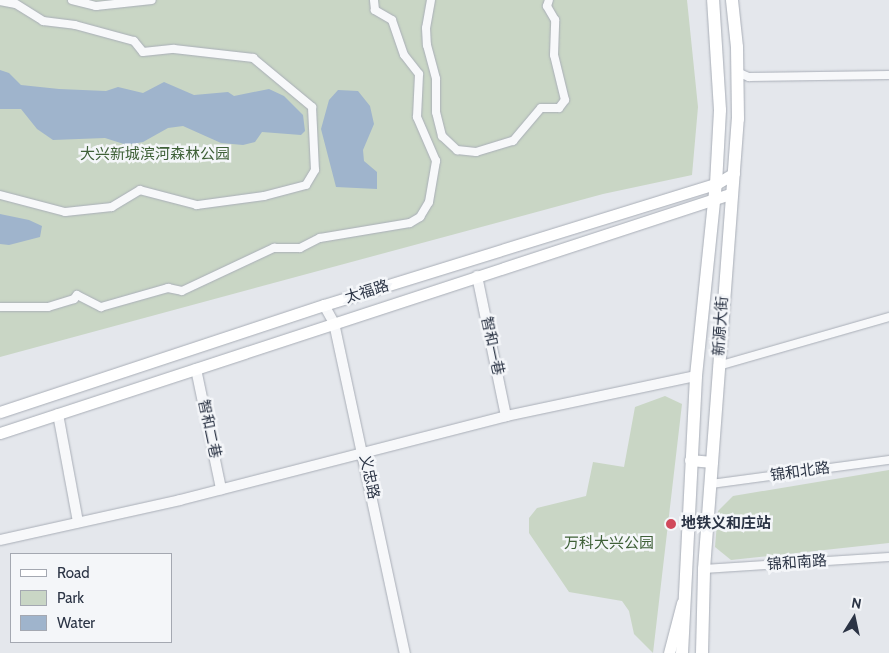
<!DOCTYPE html>
<meta charset="utf-8">
<style>
body{margin:0}
#map{position:relative;width:889px;height:653px;overflow:hidden;background:#e4e7ec;font-family:Cabin,"Noto Sans SC",sans-serif}
div>[style]{position:absolute}
.green>*{inset:0;background:#c9d6c5}
.water>*{inset:0;background:#9fb4cc}
.roads{filter:drop-shadow(0 0 1px #a9aeb7) drop-shadow(0 0 1px #a9aeb7)}
.minor>*{height:8px;margin:-4px;padding:0 4px;transform-origin:4px;border-radius:4px;background:#f7f8fa}
.tertiary>*{height:10px;margin:-5px;padding:0 5px;transform-origin:5px;border-radius:5px;background:#f7f8fa}
.secondary>*{height:11px;margin:-5.5px;padding:0 5.5px;transform-origin:5.5px;border-radius:5.5px;background:#fff}
.primary>*{height:12px;margin:-6px;padding:0 6px;transform-origin:6px;border-radius:6px;background:#fff}
.dots>*{width:14px;height:14px;translate:-50% -50%;box-sizing:border-box;border:2px solid #f4f6f9;border-radius:50%}
span{translate:-50% -50%;white-space:nowrap;text-align:center;line-height:1.15;-webkit-text-stroke:5px #f4f6f9;paint-order:stroke}
.park-label{font-size:15px;color:#3f6138}
.street-label{font-size:15px;color:#2b3445}
.poi-label{font-size:15px;color:#2b3445;font-weight:700}
.left{translate:0 -50%;text-align:left}
.legend{position:absolute;left:10px;top:553px;width:162px;height:90px;box-sizing:border-box;background:#f4f6f9;border:1px solid #a4a8b1;margin:0;padding:6px 9px;list-style:none;font-size:15px;color:#2b3445}
.legend li{display:flex;align-items:center;gap:10px;height:25px}
.legend b{width:25px;border:1px solid #a4a8b1}
.north{position:absolute;left:829px;top:593px;width:50px;height:50px;-webkit-text-stroke:4px #f4f6f9;paint-order:stroke;rotate:10deg;font-size:14px;font-weight:700;line-height:20px;text-align:center;color:#2b3445}
.north::after{content:'';display:block;margin:auto;width:18px;height:22px;background:#2b3445;clip-path:polygon(50% 0,100% 100%,50% 72%,0 100%)}
</style>
<div id="map">
<div class="green">
<div style="clip-path:polygon(0 0,687px 0,698px 107px,692px 175px,603px 194px,0 357px)"></div>
<div style="clip-path:polygon(665px 396px,682px 404px,653px 653px,634px 634px,629px 611px,622px 601px,569px 592px,529px 533px,529px 518px,537px 508px,586px 496px,593px 462px,624px 467px,635px 407px)"></div>
<div style="clip-path:polygon(889px 470px,889px 543px,731px 560px,715px 547px,718px 511px,733px 496px)"></div>
</div>
<div class="water">
<div style="clip-path:polygon(0 70px,9px 73px,21px 85px,59px 89px,106px 91px,118px 87px,143px 93px,164px 82px,194px 95px,228px 92px,234px 96px,269px 89px,284px 96px,303px 115px,305px 131px,301px 135px,262px 132px,255px 142px,243px 145px,221px 143px,183px 126px,168px 128px,143px 142px,127px 145px,105px 138px,53px 140px,37px 129px,21px 109px,0 109px)"></div>
<div style="clip-path:polygon(338px 90px,358px 91px,370px 106px,374px 124px,363px 150px,364px 161px,377px 172px,377px 189px,336px 187px,321px 129px,329px 100px)"></div>
<div style="clip-path:polygon(0 214px,29px 220px,42px 226px,40px 237px,9px 245px,0 244px)"></div>
</div>
<div class="roads">
<div class="minor">
<div style="left:72px;top:0;width:25px;rotate:14deg"></div>
<div style="left:96px;top:6px;width:56px;rotate:-6.1deg"></div>
<div style="left:431px;top:0;width:28px;rotate:100deg"></div>
<div style="left:426px;top:28px;width:17px;rotate:87deg"></div>
<div style="left:427px;top:45px;width:35px;rotate:75deg"></div>
<div style="left:436px;top:79px;width:33px;rotate:90deg"></div>
<div style="left:436px;top:112px;width:25px;rotate:76deg"></div>
<div style="left:442px;top:136px;width:21px;rotate:43deg"></div>
<div style="left:457px;top:150px;width:19px;rotate:6deg"></div>
<div style="left:476px;top:152px;width:39px;rotate:-17deg"></div>
<div style="left:513px;top:141px;width:43px;rotate:-49.7deg"></div>
<div style="left:541px;top:108px;width:18px"></div>
<div style="left:559px;top:108px;width:10px;rotate:-53deg"></div>
<div style="left:565px;top:100px;width:46px;rotate:-103.7deg"></div>
<div style="left:554px;top:55px;width:35px;rotate:-88deg"></div>
<div style="left:555px;top:20px;width:16px;rotate:-120deg"></div>
<div style="left:547px;top:6px;width:6px;rotate:-72deg"></div>
<div style="left:0;top:1px;width:16px;rotate:11deg"></div>
<div style="left:16px;top:4px;width:32px;rotate:32deg"></div>
<div style="left:43px;top:21px;width:32px;rotate:7deg"></div>
<div style="left:75px;top:25px;width:61px;rotate:15.2deg"></div>
<div style="left:134px;top:41px;width:14px;rotate:51deg"></div>
<div style="left:143px;top:52px;width:31px;rotate:-6deg"></div>
<div style="left:174px;top:49px;width:80px;rotate:6.5deg"></div>
<div style="left:253px;top:58px;width:77px;rotate:39.7deg"></div>
<div style="left:312px;top:107px;width:63px;rotate:87.3deg"></div>
<div style="left:315px;top:170px;width:17px;rotate:121deg"></div>
<div style="left:306px;top:185px;width:43px;rotate:165.3deg"></div>
<div style="left:264px;top:196px;width:68px;rotate:172.3deg"></div>
<div style="left:197px;top:205px;width:59px;rotate:-165.3deg"></div>
<div style="left:140px;top:190px;width:33px;rotate:149deg"></div>
<div style="left:112px;top:207px;width:47px;rotate:173.9deg"></div>
<div style="left:65px;top:212px;width:67px;rotate:-165.3deg"></div>
<div style="left:737px;top:72px;width:13px;rotate:23deg"></div>
<div style="left:749px;top:77px;width:140px;rotate:-0.8deg"></div>
<div style="left:0;top:307px;width:48px"></div>
<div style="left:48px;top:307px;width:27px;rotate:-17deg"></div>
<div style="left:74px;top:299px;width:5px;rotate:-53deg"></div>
<div style="left:77px;top:295px;width:27px;rotate:27deg"></div>
<div style="left:101px;top:307px;width:70px;rotate:-15.8deg"></div>
<div style="left:168px;top:288px;width:14px;rotate:12deg"></div>
<div style="left:182px;top:291px;width:102px;rotate:-25.1deg"></div>
<div style="left:274px;top:248px;width:26px"></div>
<div style="left:300px;top:248px;width:22px;rotate:-27deg"></div>
<div style="left:320px;top:238px;width:91px;rotate:-9.5deg"></div>
<div style="left:410px;top:223px;width:12px;rotate:-31deg"></div>
<div style="left:420px;top:217px;width:17px;rotate:-59deg"></div>
<div style="left:429px;top:202px;width:42px;rotate:-80.3deg"></div>
<div style="left:436px;top:161px;width:48px;rotate:-113.4deg"></div>
<div style="left:417px;top:117px;width:43px;rotate:-87.3deg"></div>
<div style="left:419px;top:74px;width:24px;rotate:-128deg"></div>
<div style="left:404px;top:55px;width:37px;rotate:-109deg"></div>
<div style="left:392px;top:20px;width:20px;rotate:-150deg"></div>
<div style="left:375px;top:10px;width:10px;rotate:-96deg"></div>
<div style="left:718px;top:366px;width:178px;rotate:-16deg"></div>
<div style="left:711px;top:484px;width:180px;rotate:-7.7deg"></div>
<div style="left:704px;top:569px;width:185px;rotate:-3.7deg"></div>
</div>
<div class="tertiary">
<div style="left:477px;top:276px;width:143px;rotate:78.3deg"></div>
<div style="left:324px;top:305px;width:21px;rotate:61deg"></div>
<div style="left:334px;top:323px;width:338px;rotate:77.9deg"></div>
<div style="left:196px;top:369px;width:123px;rotate:78.2deg"></div>
<div style="left:58px;top:414px;width:110px;rotate:79.5deg"></div>
<div style="left:0;top:540px;width:184px;rotate:-12.5deg"></div>
<div style="left:180px;top:500px;width:337px;rotate:-14.4deg"></div>
<div style="left:506px;top:416px;width:194px;rotate:-11.9deg"></div>
</div>
<div class="secondary">
<div style="left:0;top:412px;width:341px;rotate:-18.3deg"></div>
<div style="left:324px;top:305px;width:410px;rotate:-17.2deg"></div>
<div style="left:716px;top:184px;width:21px;rotate:-31deg"></div>
<div style="left:0;top:433px;width:768px;rotate:-18.13deg"></div>
<div style="left:690px;top:460px;width:22px;rotate:5deg"></div>
<div style="left:669px;top:653px;width:52px;rotate:-75.4deg"></div>
</div>
<div class="primary">
<div style="left:682px;top:653px;width:277px;rotate:-87.1deg"></div>
<div style="left:696px;top:376px;width:193px;rotate:-84.1deg"></div>
<div style="left:716px;top:184px;width:74px;rotate:-86.9deg"></div>
<div style="left:720px;top:110px;width:110px;rotate:-93.6deg"></div>
<div style="left:702px;top:653px;width:84px;rotate:-88.6deg"></div>
<div style="left:704px;top:569px;width:451px;rotate:-85.7deg"></div>
<div style="left:738px;top:119px;width:72px;rotate:-90.8deg"></div>
<div style="left:737px;top:47px;width:47px;rotate:-96.1deg"></div>
</div>
</div>
<div class="dots">
<div style="left:671px;top:524px;background:#d1495b"></div>
</div>
<div class="park-label">
<span style="left:155px;top:155px">大兴新城滨河森林公园</span>
<span style="left:609px;top:544px">万科大兴公园</span>
</div>
<div class="street-label">
<span style="left:367px;top:292px;rotate:-17deg">太福路</span>
<span style="left:721px;top:326px;rotate:-86deg">新源大街</span>
<span style="left:492px;top:346px;rotate:78deg">智和一巷</span>
<span style="left:209px;top:429px;rotate:78deg">智和二巷</span>
<span style="left:800px;top:472px;rotate:-8deg">锦和北路</span>
<span style="left:369px;top:477px;rotate:78deg">义忠路</span>
<span style="left:797px;top:563px;rotate:-4deg">锦和南路</span>
</div>
<div class="poi-label">
<span class="left" style="left:681px;top:524px">地铁义和庄站</span>
</div>
<ul class="legend">
<li><b style="height:6px;background:#fff"></b>Road</li>
<li><b style="height:14px;background:#c9d6c5"></b>Park</li>
<li><b style="height:14px;background:#9fb4cc"></b>Water</li>
</ul>
<div class="north">N</div>
</div>
